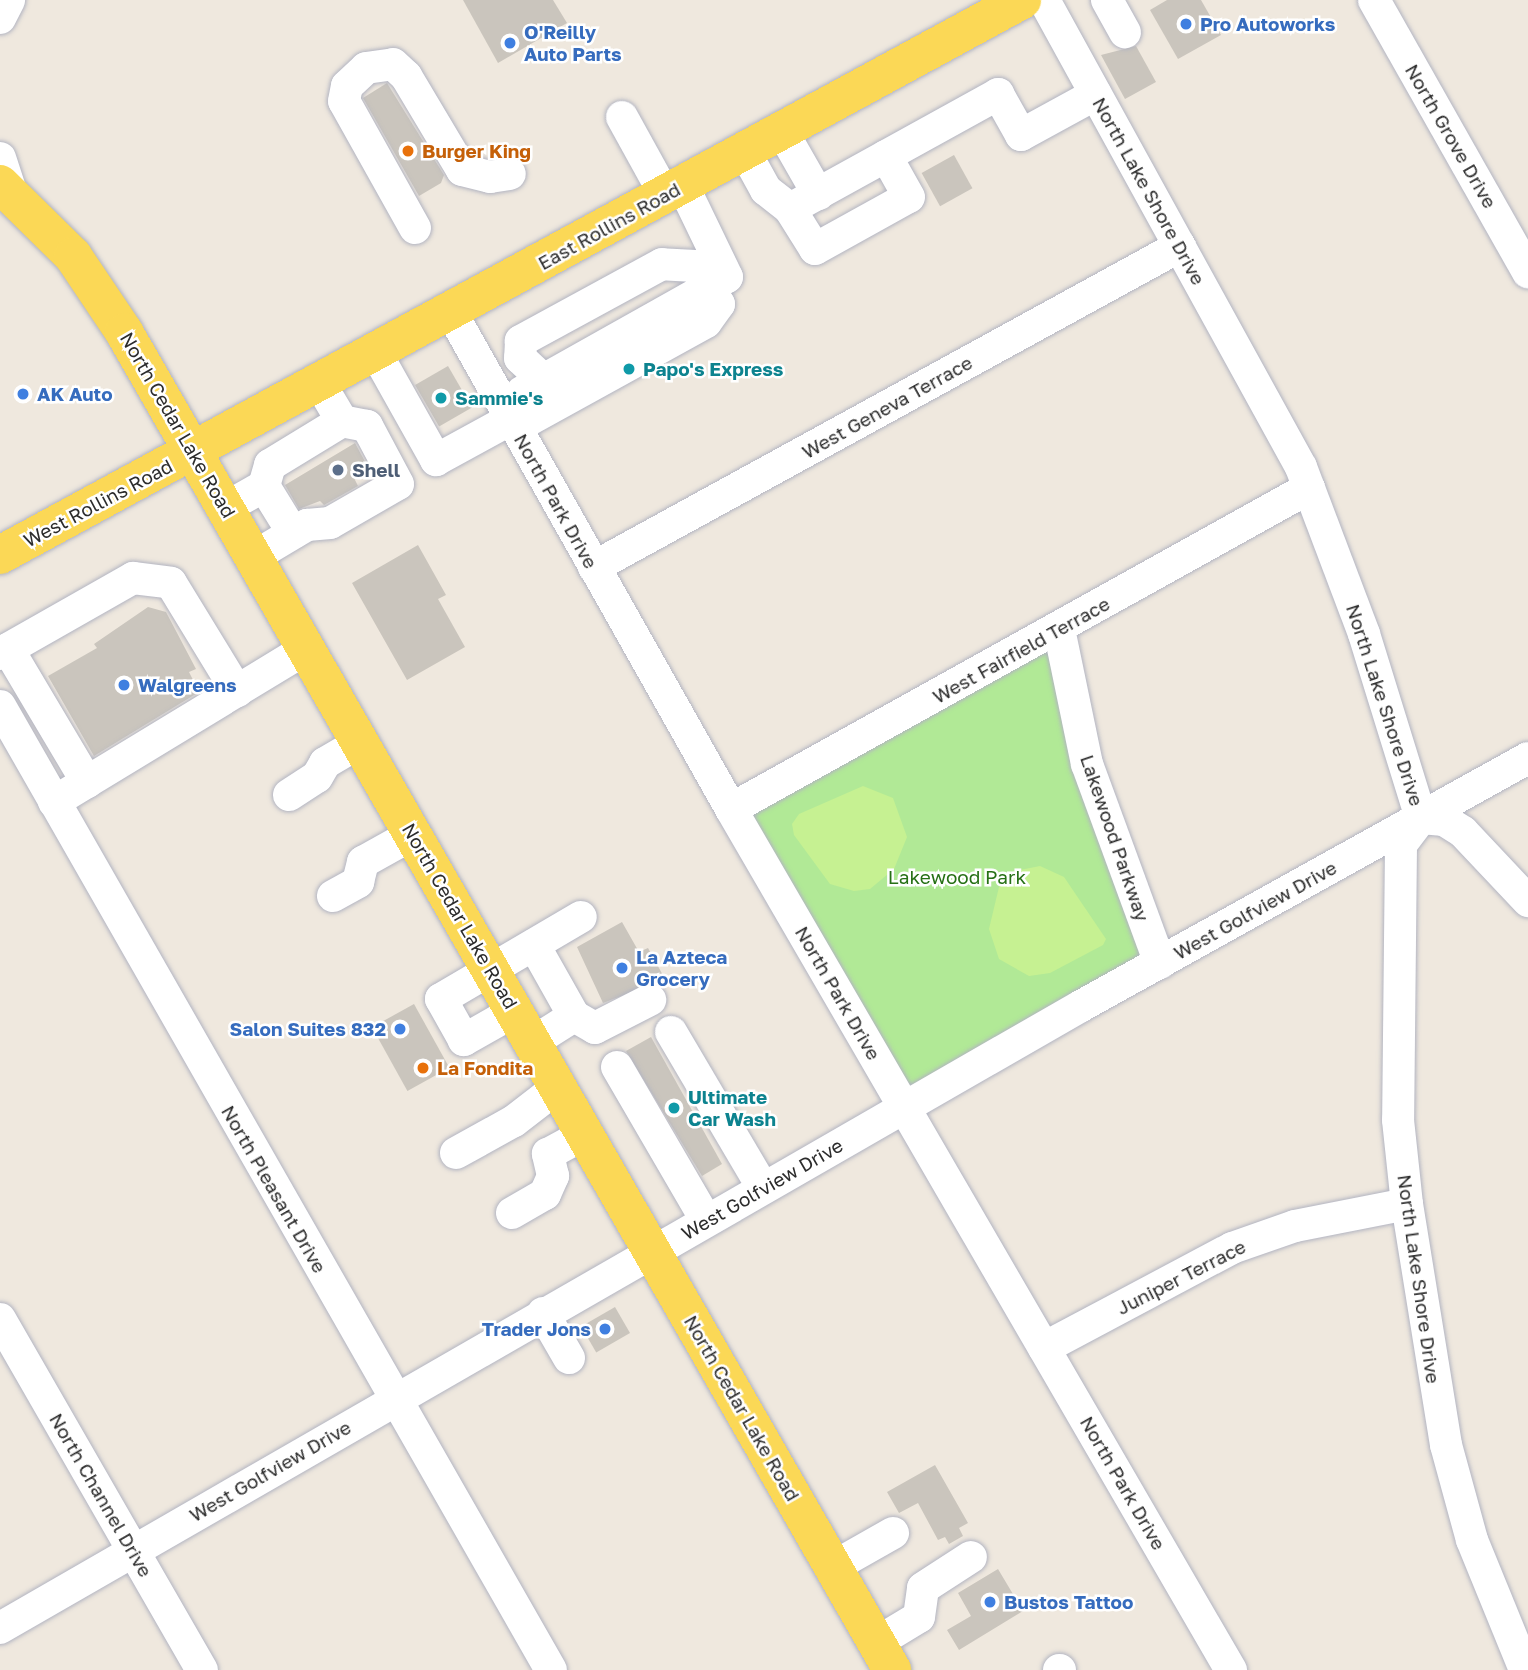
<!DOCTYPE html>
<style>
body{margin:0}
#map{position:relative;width:1528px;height:1670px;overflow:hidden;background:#efe8de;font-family:"Golos Text",sans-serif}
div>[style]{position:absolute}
.green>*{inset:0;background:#b1e996}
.pitch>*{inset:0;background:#c6f192}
.building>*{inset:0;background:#cac5bd;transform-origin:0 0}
.roads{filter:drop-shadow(0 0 2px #b2b4c1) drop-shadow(0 0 2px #b2b4c1)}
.minor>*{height:32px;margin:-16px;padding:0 16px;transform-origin:16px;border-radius:16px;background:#fff}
.major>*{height:38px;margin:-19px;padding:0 19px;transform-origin:19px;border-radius:19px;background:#fbd856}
.dots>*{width:19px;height:19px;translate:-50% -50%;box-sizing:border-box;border:4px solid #fff;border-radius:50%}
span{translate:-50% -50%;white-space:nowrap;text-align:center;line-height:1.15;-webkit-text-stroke:5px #fff;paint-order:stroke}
.shop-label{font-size:19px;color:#366cbe;font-weight:700}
.left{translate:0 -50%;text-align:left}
.right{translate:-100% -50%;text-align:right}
.street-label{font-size:19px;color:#2c2c2c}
.food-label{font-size:19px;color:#c56008;font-weight:700}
.culture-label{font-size:19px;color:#0d838f;font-weight:700}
.service-label{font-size:19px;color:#4e5e75;font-weight:700}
.park-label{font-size:19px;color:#267015}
</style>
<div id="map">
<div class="green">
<div style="clip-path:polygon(1047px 643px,1156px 954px,896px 1094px,734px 815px)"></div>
</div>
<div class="pitch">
<div style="clip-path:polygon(863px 786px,893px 798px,907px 837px,894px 869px,870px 889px,854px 891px,830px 884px,794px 835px,792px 824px,799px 814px)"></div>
<div style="clip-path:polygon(1040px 866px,1064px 877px,1106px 939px,1103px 945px,1050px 973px,1029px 976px,999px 959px,989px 929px,999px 887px,1020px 870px)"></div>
</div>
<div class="building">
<div style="clip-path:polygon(463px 0,553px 0,567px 23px,498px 63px)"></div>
<div style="clip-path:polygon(1167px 0,1201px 0,1221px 35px,1178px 59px,1150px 10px)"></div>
<div style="clip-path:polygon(1136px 46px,1156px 82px,1125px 99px,1101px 55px)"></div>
<div style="clip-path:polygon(387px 83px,444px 175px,441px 183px,419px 196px,363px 98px)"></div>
<div style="left:954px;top:155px;width:38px;height:37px;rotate:61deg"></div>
<div style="left:448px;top:366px;width:48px;height:38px;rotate:60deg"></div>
<div style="clip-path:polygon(355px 443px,369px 469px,354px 478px,358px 486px,324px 505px,320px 501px,299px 509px,285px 485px)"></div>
<div style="clip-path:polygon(418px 545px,446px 595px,438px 599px,465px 647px,407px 680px,352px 583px)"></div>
<div style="clip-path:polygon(148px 607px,166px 612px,196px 669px,189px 672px,199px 692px,94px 756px,48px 676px,97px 648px,94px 644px)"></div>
<div style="clip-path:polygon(622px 922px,639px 952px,648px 948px,665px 979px,603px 1003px,577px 947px)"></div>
<div style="left:414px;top:1004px;width:73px;height:48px;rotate:61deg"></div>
<div style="clip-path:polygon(651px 1037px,722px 1164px,702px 1176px,626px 1051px)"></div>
<div style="left:615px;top:1307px;width:30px;height:39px;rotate:60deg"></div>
<div style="clip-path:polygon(935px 1465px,968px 1523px,959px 1528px,963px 1536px,949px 1544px,945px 1537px,938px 1540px,918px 1503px,899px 1513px,887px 1492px)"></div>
<div style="clip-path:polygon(998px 1569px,1023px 1611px,959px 1650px,947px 1630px,971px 1616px,958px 1593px)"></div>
</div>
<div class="roads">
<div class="minor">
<div style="left:1044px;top:0;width:533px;rotate:61.18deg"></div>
<div style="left:1301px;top:467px;width:178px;rotate:69.3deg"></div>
<div style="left:1364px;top:634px;width:193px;rotate:72.8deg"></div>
<div style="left:1421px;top:818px;width:34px;rotate:127deg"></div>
<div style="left:1401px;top:845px;width:275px;rotate:90.6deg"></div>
<div style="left:1398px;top:1120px;width:84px;rotate:83.9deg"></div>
<div style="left:1407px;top:1204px;width:244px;rotate:80.8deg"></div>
<div style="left:1446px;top:1445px;width:98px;rotate:74.7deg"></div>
<div style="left:1472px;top:1540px;width:140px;rotate:67.8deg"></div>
<div style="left:1107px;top:0;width:37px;rotate:61deg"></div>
<div style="left:1374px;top:0;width:313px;rotate:60.5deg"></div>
<div style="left:0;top:18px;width:20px;rotate:-63deg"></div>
<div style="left:622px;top:117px;width:89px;rotate:61.1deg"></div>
<div style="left:782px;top:131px;width:73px;rotate:60.3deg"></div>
<div style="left:745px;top:152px;width:43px;rotate:61.1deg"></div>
<div style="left:766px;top:190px;width:31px;rotate:38deg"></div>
<div style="left:790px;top:209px;width:47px;rotate:58deg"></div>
<div style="left:815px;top:249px;width:107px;rotate:-29deg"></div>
<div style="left:909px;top:197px;width:47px;rotate:-119.3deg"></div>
<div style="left:0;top:158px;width:40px;rotate:72deg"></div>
<div style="left:790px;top:209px;width:238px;rotate:-28.9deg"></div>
<div style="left:998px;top:94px;width:47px;rotate:60.7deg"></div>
<div style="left:1021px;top:135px;width:85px;rotate:-28.7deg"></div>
<div style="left:415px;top:228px;width:145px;rotate:-119.2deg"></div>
<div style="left:344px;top:101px;width:15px;rotate:-79deg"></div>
<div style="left:347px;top:86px;width:26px;rotate:-43deg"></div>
<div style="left:366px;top:68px;width:27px;rotate:-8deg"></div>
<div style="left:393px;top:64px;width:18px;rotate:43deg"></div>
<div style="left:406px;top:76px;width:109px;rotate:59.2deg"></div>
<div style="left:462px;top:170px;width:29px;rotate:14deg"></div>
<div style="left:490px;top:177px;width:20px;rotate:-9deg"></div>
<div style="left:451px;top:312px;width:570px;rotate:60.6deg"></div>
<div style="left:731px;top:809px;width:996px;rotate:59.86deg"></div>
<div style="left:376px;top:353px;width:123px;rotate:60.7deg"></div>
<div style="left:436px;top:460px;width:85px;rotate:-28.7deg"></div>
<div style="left:522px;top:392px;width:235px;rotate:-29.3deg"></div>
<div style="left:727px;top:277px;width:101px;rotate:-115.8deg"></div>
<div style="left:516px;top:427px;width:217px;rotate:-28.9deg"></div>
<div style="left:706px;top:322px;width:22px;rotate:-54deg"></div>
<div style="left:719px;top:304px;width:45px;rotate:-122.3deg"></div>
<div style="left:695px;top:266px;width:33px;rotate:-177deg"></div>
<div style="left:662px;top:264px;width:161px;rotate:151.4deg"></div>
<div style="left:521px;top:341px;width:17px;rotate:93deg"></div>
<div style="left:520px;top:358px;width:22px;rotate:43deg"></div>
<div style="left:264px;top:486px;width:55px;rotate:58.3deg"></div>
<div style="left:227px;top:507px;width:43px;rotate:-29.6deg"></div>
<div style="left:264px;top:486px;width:22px;rotate:-74deg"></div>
<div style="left:270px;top:465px;width:84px;rotate:-31.4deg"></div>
<div style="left:255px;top:556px;width:61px;rotate:-30.8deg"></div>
<div style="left:307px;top:525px;width:23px;rotate:-5deg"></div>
<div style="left:330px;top:523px;width:78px;rotate:-29.8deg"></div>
<div style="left:398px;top:484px;width:66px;rotate:-118.1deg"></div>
<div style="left:367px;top:426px;width:25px;rotate:-169deg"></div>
<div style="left:342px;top:421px;width:43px;rotate:-120.7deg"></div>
<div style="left:594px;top:567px;width:668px;rotate:-28.71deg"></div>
<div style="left:1059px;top:629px;width:138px;rotate:78.3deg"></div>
<div style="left:1087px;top:764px;width:212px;rotate:69.9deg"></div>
<div style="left:8px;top:649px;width:144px;rotate:-29.6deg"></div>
<div style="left:133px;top:578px;width:38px;rotate:7deg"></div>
<div style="left:171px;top:583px;width:127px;rotate:58.6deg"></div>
<div style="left:0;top:654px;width:9px;rotate:-32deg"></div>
<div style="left:8px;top:649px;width:155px;rotate:59.3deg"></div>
<div style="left:0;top:706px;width:1110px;rotate:60.25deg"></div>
<div style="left:289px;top:795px;width:33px;rotate:-33deg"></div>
<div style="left:317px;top:777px;width:16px;rotate:-60deg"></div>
<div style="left:325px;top:763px;width:42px;rotate:-30.3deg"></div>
<div style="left:54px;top:802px;width:296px;rotate:-31.3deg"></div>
<div style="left:731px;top:809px;width:661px;rotate:-29.05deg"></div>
<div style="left:1421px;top:818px;width:23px;rotate:5deg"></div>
<div style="left:1444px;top:820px;width:22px;rotate:32deg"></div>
<div style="left:1463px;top:832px;width:95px;rotate:46.7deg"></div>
<div style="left:333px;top:896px;width:29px;rotate:-29deg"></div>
<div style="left:358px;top:882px;width:21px;rotate:-76deg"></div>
<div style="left:363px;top:862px;width:57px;rotate:-29.2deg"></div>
<div style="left:534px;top:945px;width:81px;rotate:60.6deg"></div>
<div style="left:515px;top:1011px;width:59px;rotate:150.4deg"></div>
<div style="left:464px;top:1040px;width:47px;rotate:-119.3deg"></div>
<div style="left:441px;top:999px;width:162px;rotate:-30.4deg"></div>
<div style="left:671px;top:1032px;width:181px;rotate:59.5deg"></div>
<div style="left:533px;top:1042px;width:49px;rotate:-32.4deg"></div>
<div style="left:574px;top:1016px;width:24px;rotate:30deg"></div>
<div style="left:595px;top:1028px;width:62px;rotate:-27deg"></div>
<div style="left:617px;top:1067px;width:177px;rotate:59.8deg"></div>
<div style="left:456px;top:1153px;width:66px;rotate:-28.9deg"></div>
<div style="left:514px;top:1121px;width:56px;rotate:-37.7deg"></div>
<div style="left:512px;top:1213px;width:38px;rotate:-30deg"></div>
<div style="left:545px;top:1194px;width:20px;rotate:-66deg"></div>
<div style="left:553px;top:1176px;width:23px;rotate:-103deg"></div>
<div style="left:548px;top:1154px;width:42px;rotate:-28.4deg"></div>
<div style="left:543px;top:1313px;width:52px;rotate:60deg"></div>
<div style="left:0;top:1319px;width:405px;rotate:60.1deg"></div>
<div style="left:1044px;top:1348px;width:213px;rotate:-28deg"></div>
<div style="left:1232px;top:1248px;width:67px;rotate:-19.2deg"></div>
<div style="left:1295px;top:1226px;width:114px;rotate:-11.1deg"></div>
<div style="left:833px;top:1567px;width:69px;rotate:-29.5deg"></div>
<div style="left:0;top:1628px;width:1247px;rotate:-29.92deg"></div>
<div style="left:1081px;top:1006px;width:511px;rotate:-29.02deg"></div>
<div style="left:876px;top:1643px;width:50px;rotate:-31.2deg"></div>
<div style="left:919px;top:1617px;width:29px;rotate:-82deg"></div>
<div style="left:923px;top:1588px;width:57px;rotate:-32.9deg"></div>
<div style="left:1059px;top:1670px;width:1px"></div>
</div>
<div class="major">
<div style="left:0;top:184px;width:103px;rotate:44.6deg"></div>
<div style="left:73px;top:256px;width:92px;rotate:56.1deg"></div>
<div style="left:124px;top:332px;width:1543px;rotate:60.14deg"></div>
<div style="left:0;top:555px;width:1163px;rotate:-28.5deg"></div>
</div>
</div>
<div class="dots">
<div style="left:1186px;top:24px;background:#3f7fe0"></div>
<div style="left:510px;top:43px;background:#3f7fe0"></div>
<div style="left:408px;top:151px;background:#e8710a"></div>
<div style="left:629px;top:369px;background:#0f9aa8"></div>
<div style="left:23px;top:394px;background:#3f7fe0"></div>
<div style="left:441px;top:398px;background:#0f9aa8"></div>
<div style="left:338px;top:470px;background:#5c6f8a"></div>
<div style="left:124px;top:685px;background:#3f7fe0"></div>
<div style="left:622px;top:968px;background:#3f7fe0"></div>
<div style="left:400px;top:1029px;background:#3f7fe0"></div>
<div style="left:423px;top:1068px;background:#e8710a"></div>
<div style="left:674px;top:1108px;background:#0f9aa8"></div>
<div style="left:605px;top:1329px;background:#3f7fe0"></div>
<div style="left:990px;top:1602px;background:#3f7fe0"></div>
</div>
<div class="shop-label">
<span class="left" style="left:1200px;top:24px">Pro Autoworks</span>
<span class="left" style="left:524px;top:43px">O'Reilly<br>Auto Parts</span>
<span class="left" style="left:37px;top:394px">AK Auto</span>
<span class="left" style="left:138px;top:685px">Walgreens</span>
<span class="left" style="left:636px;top:968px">La Azteca<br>Grocery</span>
<span class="right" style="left:386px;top:1029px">Salon Suites 832</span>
<span class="right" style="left:591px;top:1329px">Trader Jons</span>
<span class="left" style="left:1004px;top:1602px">Bustos Tattoo</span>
</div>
<div class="street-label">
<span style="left:1451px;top:136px;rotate:60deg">North Grove Drive</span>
<span style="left:1149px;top:191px;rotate:61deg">North Lake Shore Drive</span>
<span style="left:609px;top:226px;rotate:-29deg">East Rollins Road</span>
<span style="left:887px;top:407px;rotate:-29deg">West Geneva Terrace</span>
<span style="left:178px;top:425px;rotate:60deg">North Cedar Lake Road</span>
<span style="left:556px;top:501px;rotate:61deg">North Park Drive</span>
<span style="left:98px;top:503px;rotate:-28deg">West Rollins Road</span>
<span style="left:1021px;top:650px;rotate:-29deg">West Fairfield Terrace</span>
<span style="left:1385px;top:705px;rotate:72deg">North Lake Shore Drive</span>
<span style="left:1115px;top:838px;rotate:71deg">Lakewood Parkway</span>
<span style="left:1255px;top:910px;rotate:-29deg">West Golfview Drive</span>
<span style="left:460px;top:916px;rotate:60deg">North Cedar Lake Road</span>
<span style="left:838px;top:993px;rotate:60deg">North Park Drive</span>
<span style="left:274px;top:1189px;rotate:60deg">North Pleasant Drive</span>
<span style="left:762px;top:1189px;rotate:-30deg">West Golfview Drive</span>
<span style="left:1181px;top:1277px;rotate:-27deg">Juniper Terrace</span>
<span style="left:1419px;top:1279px;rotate:82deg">North Lake Shore Drive</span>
<span style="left:742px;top:1408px;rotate:60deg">North Cedar Lake Road</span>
<span style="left:270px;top:1471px;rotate:-30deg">West Golfview Drive</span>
<span style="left:1123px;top:1483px;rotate:60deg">North Park Drive</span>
<span style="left:101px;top:1495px;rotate:60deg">North Channel Drive</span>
</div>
<div class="food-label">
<span class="left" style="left:422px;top:151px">Burger King</span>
<span class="left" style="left:437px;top:1068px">La Fondita</span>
</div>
<div class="culture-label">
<span class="left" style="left:643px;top:369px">Papo's Express</span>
<span class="left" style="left:455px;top:398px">Sammie's</span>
<span class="left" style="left:688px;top:1108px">Ultimate<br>Car Wash</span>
</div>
<div class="service-label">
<span class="left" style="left:352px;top:470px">Shell</span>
</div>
<div class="park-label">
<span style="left:957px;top:877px">Lakewood Park</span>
</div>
</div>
